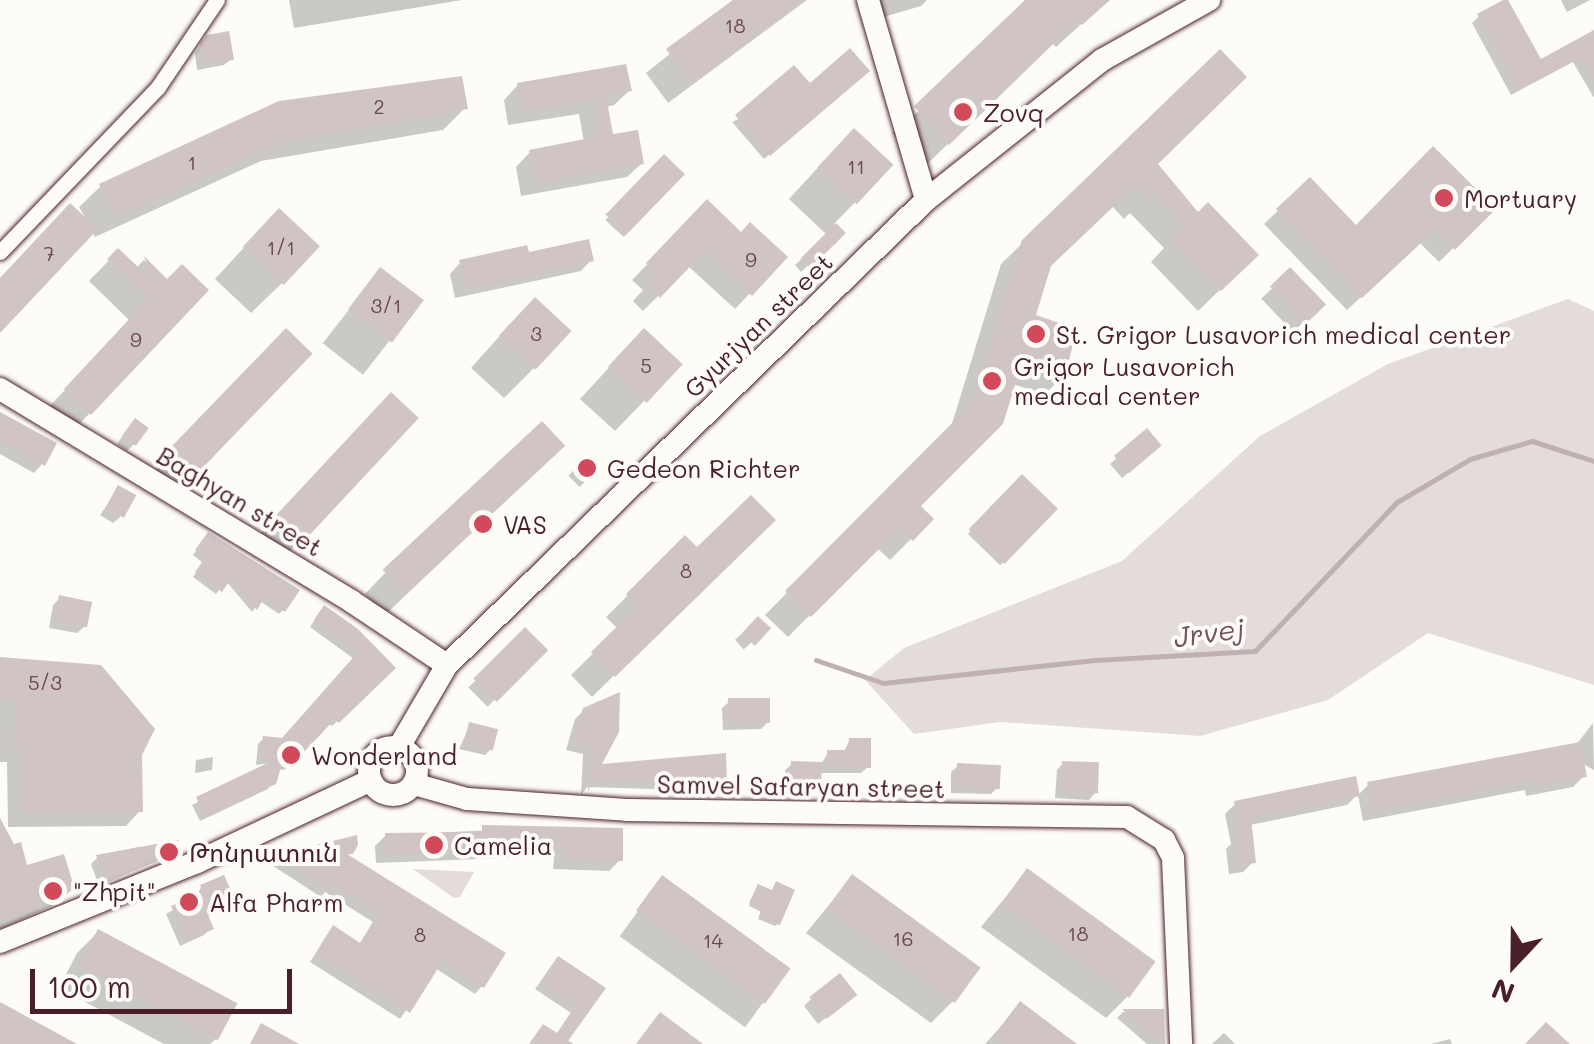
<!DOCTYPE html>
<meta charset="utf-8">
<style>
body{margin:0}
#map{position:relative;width:1594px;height:1044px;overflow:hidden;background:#fdfcf7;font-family:Mali,"Noto Sans Armenian",sans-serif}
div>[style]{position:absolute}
.green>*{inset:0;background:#e3dcda}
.shadow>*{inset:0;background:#0003;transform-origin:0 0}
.stream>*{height:5px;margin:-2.5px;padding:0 2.5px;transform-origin:2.5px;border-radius:2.5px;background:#c0b1b1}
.building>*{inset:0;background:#d0c5c4;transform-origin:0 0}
.roads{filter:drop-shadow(0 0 2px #4a1f2b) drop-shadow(0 0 2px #4a1f2b)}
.street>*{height:15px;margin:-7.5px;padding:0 7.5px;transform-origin:7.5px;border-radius:7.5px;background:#fdfcf7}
.secondary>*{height:22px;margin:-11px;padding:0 11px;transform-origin:11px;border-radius:11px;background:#fdfcf7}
.secondary>.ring{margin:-11px;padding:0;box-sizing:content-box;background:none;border:22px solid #fdfcf7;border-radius:50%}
.dots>*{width:28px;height:28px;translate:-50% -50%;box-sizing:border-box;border:5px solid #fdfcf7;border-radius:50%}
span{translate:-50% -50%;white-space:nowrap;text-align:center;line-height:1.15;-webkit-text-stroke:8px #fdfcf7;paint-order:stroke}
.number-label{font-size:20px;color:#6c4851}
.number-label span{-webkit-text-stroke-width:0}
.poi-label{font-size:25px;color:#4a1f2b}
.left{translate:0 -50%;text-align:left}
.street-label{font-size:25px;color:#4a1f2b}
.water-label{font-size:28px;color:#73525a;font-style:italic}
.north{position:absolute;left:1464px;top:914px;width:100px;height:100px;-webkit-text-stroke:8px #fdfcf7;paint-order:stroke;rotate:202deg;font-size:28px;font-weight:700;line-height:40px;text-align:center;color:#4a1f2b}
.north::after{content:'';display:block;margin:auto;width:35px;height:45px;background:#4a1f2b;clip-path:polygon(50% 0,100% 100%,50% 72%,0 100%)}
.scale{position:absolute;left:30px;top:969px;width:262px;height:45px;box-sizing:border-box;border:5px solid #4a1f2b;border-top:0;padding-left:12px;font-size:30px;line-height:35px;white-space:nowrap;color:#4a1f2b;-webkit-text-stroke:8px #fdfcf7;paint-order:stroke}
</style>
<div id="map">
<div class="green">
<div style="clip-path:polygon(1568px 299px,1594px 311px,1594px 685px,1428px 633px,1328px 700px,1200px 736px,1000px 722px,914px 734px,865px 680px,904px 648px,1122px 561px,1260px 436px,1388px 364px)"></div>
<div style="clip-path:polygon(413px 869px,474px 872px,460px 897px,454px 898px)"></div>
</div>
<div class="shadow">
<div style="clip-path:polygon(289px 0,462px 0,294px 28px)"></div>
<div style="clip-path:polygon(737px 0,807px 0,668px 103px,646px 73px)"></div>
<div style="clip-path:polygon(875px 0,927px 0,921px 6px,880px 18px)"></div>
<div style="clip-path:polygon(1052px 0,1108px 0,1056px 47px,1052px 43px,923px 168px,892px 133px)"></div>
<div style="clip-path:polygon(1561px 0,1590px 0,1567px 12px)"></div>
<div style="clip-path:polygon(1479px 16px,1540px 62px,1594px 33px,1594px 98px,1573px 62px,1511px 95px,1472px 23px)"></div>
<div style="clip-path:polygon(201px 44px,231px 59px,224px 65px,197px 70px,195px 53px)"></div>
<div style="clip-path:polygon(1220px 52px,1155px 164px,1198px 216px,1256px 255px,1198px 311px,1151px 262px,1164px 248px,1130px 213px,1124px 219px,1112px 206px,1049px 266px,1033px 317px,1076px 332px,1066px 373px,1044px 395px,1013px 384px,918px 507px,931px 519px,890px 560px,877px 548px,788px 637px,765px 615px,951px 427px,1001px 264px)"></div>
<div style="clip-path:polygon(862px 76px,764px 159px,732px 122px,810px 86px)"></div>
<div style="clip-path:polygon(460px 79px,465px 108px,443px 130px,261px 161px,95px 237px,92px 231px,0 329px,0 280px,86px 219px,79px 207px,101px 186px)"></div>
<div style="clip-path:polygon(518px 85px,629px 91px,614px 105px,606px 107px,611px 137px,642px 163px,627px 177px,521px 196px,516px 167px,530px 152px,584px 142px,579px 114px,508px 125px,504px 100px)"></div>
<div style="left:664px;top:157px;width:25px;height:86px;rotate:43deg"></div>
<div style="clip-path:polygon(823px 162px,890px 166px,834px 224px,843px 233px,801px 272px,795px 265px,827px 235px,789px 199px)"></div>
<div style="clip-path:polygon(1310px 180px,1356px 228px,1493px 209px,1439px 262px,1420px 243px,1347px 310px,1264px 224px)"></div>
<div style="clip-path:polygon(707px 203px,741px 235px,784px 257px,735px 309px,688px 266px,643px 311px,633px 301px,643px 290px,632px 280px)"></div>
<div style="clip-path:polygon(249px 242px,282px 283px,251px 313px,215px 279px)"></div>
<div style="clip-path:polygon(118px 251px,136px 268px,144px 260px,167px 282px,90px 413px,70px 433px,46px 410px,130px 321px,89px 281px)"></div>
<div style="clip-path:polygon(527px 255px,591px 260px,581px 271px,455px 298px,450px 274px,460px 263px)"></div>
<div style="left:380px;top:270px;width:51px;height:93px;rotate:38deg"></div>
<div style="left:1290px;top:271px;width:46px;height:40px;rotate:46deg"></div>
<div style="clip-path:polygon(505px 330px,534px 368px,504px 398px,471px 368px)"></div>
<div style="clip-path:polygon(264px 353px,310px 354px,173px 499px,149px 477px)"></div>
<div style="clip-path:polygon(614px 362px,680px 364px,615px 431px,580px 399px)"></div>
<div style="clip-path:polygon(0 415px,42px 464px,34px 473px,0 454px)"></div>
<div style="clip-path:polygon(370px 417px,300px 541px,278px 563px,254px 540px)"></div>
<div style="clip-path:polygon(128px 428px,134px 444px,127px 451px,117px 444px)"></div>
<div style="clip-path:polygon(1146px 432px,1152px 452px,1122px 478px,1110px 464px)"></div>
<div style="left:586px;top:458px;width:16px;height:25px;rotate:45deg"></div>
<div style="clip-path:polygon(540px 467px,385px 615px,365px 594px,386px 572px)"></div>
<div style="left:1022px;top:478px;width:45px;height:78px;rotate:44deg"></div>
<div style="clip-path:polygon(119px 488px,120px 517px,113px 523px,100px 515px)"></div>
<div style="clip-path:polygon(772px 520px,592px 697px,571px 675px,618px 629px,606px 617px,685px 538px,697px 551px)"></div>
<div style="clip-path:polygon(205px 539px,283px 610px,279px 614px,260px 601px,252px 612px,226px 581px,216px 594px,193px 577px,203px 563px,193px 555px)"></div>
<div style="clip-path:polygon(60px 598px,84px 627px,77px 633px,49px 628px,53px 605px)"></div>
<div style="clip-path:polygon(319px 613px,392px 668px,332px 726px,328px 723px,284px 770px,278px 769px,268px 789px,200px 821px,192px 805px,271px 763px,256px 765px,258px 744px,264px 738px,283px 741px,354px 659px,310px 627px)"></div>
<div style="left:758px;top:619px;width:13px;height:31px;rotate:48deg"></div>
<div style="left:525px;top:631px;width:27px;height:80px;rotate:45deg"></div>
<div style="clip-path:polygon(0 659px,139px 754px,140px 811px,126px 826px,8px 827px,7px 762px,0 762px)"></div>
<div style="clip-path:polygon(729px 702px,768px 722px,761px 729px,723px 730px,722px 708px)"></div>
<div style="clip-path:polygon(584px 710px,598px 767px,725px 782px,716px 791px,587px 787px,581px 795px,583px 754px,566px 750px,575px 719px)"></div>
<div style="clip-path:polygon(1593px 723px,1594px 770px,1581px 763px,1584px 776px,1573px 787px,1526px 796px,1525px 790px,1363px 821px,1358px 795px,1369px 784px,1575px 746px)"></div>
<div style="clip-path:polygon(470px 725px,491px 749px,485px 755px,459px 749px)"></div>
<div style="clip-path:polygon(850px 740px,868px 767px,861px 773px,819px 773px,812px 787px,785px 787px,785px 770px,792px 764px,821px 764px,828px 753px,843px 753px)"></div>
<div style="clip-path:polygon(213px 757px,212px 770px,195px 773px,196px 760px)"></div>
<div style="clip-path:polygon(1063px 763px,1095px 793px,1089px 800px,1055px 798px,1057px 770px)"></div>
<div style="clip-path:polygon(958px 766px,998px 787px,991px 794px,951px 793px,951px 772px)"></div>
<div style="clip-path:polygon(1357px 795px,1347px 805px,1250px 825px,1253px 862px,1243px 872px,1229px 874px,1226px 849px,1231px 844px,1225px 814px,1235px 804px)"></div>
<div style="clip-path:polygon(0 827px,25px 868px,72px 889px,58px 903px,0 929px)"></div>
<div style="clip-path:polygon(561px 827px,620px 860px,609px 871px,553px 869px,554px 856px,376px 863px,375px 846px,386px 835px)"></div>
<div style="clip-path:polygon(355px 838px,347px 856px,482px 986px,475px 994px,435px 968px,400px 1019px,310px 962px,333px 928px,359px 945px,373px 922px,325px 892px,321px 897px,270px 864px,276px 858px)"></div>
<div style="clip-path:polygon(138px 847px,180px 851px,99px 886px,91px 864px,98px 857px)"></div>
<div style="clip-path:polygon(1027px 871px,1128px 996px,1106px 1018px,981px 927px)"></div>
<div style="clip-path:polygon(852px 877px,953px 1001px,931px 1023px,806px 933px)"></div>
<div style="left:662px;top:878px;width:155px;height:72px;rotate:36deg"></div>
<div style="clip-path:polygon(201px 887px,233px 902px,206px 918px,211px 928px,204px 935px,180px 946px,166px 914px,196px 897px)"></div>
<div style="clip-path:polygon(756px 890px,778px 924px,775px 926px,758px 919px,761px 912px,749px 906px)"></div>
<div style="clip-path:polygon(98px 932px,216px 1039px,210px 1044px,164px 1044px,59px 988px,77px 953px)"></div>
<div style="clip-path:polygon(558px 959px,603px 988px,566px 1039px,573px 1044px,530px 1044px,556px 1035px,571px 1013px,535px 989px)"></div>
<div style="clip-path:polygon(811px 999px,847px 1001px,818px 1024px,804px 1006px)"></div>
<div style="clip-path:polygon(1020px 1005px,1073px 1044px,985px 1044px)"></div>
<div style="clip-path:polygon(1123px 1012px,1162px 1012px,1162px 1044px,1147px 1044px,1117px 1018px)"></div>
<div style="clip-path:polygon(1224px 1033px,1235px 1044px,1212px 1044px)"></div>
<div style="clip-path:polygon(1450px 1039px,1452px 1044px,1431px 1044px)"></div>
</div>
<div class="stream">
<div style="left:816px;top:660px;width:71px;rotate:18.9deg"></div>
<div style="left:883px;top:683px;width:213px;rotate:-6.2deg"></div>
<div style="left:1095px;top:660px;width:160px;rotate:-3.2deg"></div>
<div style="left:1255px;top:651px;width:206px;rotate:-46.4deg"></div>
<div style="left:1397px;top:502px;width:85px;rotate:-30.5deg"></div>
<div style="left:1470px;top:459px;width:65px;rotate:-16.2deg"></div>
<div style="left:1532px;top:441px;width:65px;rotate:17.9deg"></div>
</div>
<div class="building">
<div style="clip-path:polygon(733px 0,803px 0,691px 83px,666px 49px)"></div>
<div style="clip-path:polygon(1025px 0,1110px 0,1082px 25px,1078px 20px,949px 145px,914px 106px)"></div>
<div style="clip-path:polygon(1503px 0,1508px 0,1541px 59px,1594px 30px,1594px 80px,1581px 57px,1519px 90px,1477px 14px)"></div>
<div style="clip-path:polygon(229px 31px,234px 60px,204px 64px,200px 44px,207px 35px)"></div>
<div style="clip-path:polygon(850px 48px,870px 71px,770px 156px,735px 115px,794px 65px,810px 83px)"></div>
<div style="clip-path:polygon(1220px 49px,1247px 77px,1158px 164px,1198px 212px,1208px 202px,1259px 255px,1221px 291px,1170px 239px,1184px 225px,1153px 194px,1147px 199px,1135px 186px,1051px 266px,1036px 315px,1079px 330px,1069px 353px,1068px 374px,1023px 359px,1003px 424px,921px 506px,934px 519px,913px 541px,900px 528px,811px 617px,785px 591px,972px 403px,1022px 240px)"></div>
<div style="clip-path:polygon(626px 64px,632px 91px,606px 96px,613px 134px,638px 130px,644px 164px,535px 183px,529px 150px,600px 136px,593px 101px,522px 111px,517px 83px)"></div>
<div style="clip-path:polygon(462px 76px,468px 109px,284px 141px,118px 217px,99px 184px,279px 101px)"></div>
<div style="left:854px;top:128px;width:54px;height:54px;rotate:43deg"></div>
<div style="clip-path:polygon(1433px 146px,1496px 209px,1455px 250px,1435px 230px,1362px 298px,1276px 209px,1310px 177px,1356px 225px)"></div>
<div style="left:664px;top:154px;width:29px;height:84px;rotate:44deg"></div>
<div style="clip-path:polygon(707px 199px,741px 232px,750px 222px,788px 257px,752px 296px,704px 252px,660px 298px,646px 284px,656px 273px,646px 263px)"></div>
<div style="clip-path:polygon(70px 203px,98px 229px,0 333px,0 278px)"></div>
<div style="left:279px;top:208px;width:56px;height:53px;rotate:43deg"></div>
<div style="left:836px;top:223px;width:14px;height:50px;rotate:45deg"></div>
<div style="clip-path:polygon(589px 239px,594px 261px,466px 289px,459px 260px,527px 245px,529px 252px)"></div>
<div style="clip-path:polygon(118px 248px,153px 281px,144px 256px,167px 279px,182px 264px,209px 290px,91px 415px,64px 389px,148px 299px,107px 259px)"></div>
<div style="left:380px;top:267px;width:55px;height:53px;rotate:37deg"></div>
<div style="left:1290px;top:267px;width:52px;height:28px;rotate:46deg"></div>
<div style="left:535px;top:297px;width:50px;height:53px;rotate:43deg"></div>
<div style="left:286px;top:328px;width:37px;height:173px;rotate:44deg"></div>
<div style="left:644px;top:328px;width:53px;height:53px;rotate:43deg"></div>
<div style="left:391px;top:392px;width:38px;height:171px;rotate:43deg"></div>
<div style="clip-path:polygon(0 412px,57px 443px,45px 466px,0 441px)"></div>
<div style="left:135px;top:418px;width:17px;height:22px;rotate:36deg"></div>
<div style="left:542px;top:421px;width:34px;height:218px;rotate:47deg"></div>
<div style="left:1147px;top:428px;width:23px;height:43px;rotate:50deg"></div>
<div style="left:586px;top:455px;width:20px;height:17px;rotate:41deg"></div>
<div style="left:1022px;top:474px;width:50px;height:77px;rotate:44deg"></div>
<div style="left:118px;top:485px;width:21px;height:26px;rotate:29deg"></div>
<div style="clip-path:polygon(751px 495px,776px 520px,615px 677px,591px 652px,638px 606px,626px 594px,685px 535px,697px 547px)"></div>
<div style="clip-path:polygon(208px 532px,300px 590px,285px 612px,264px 598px,257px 610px,231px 579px,222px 592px,195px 572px,205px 558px,195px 550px)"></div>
<div style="left:59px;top:595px;width:34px;height:26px;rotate:12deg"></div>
<div style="clip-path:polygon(324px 605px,358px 629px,396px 668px,339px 723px,335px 719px,292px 765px,282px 764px,276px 784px,206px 817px,196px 797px,276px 759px,261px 760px,263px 736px,282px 738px,358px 652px,314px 620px)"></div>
<div style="left:758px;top:616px;width:18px;height:24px;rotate:43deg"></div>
<div style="left:525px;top:627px;width:33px;height:73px;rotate:45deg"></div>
<div style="clip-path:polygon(0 657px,101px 665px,155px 729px,142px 755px,143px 812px,21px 813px,20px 749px,14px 749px,16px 700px,0 699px)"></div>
<div style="clip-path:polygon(620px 692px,619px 732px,602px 764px,726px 753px,727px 783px,594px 780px,588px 791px,590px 746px,573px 741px,583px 708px)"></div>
<div style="left:770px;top:698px;width:25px;height:42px;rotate:90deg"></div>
<div style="left:469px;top:722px;width:30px;height:22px;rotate:14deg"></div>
<div style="clip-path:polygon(849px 738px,871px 738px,871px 768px,827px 767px,827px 750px,848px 750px)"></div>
<div style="clip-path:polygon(1580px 742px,1587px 777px,1536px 786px,1535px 780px,1373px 811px,1367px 782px)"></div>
<div style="left:791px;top:761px;width:31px;height:20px;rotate:2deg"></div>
<div style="left:1062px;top:761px;width:37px;height:31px;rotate:2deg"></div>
<div style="left:957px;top:763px;width:44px;height:24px;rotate:3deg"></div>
<div style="clip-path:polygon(1356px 776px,1360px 796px,1251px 818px,1256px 863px,1238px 865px,1235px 836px,1241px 836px,1234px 801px)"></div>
<div style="clip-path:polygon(0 818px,14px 844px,21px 842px,27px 865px,64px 854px,75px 890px,36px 902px,38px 909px,0 921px)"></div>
<div style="clip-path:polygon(482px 825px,623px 828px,623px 861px,563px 859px,563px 846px,476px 846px,476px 852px,385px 853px,385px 833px,482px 832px)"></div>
<div style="clip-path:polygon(357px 835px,358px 845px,353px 854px,347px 854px,506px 953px,484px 988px,442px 962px,410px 1013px,315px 954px,333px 925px,360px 943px,378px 914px,333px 885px,330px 891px,275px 855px)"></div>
<div style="clip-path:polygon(178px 840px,182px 852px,106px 881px,96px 855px)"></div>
<div style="left:1027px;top:868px;width:159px;height:45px;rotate:36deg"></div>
<div style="left:852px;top:874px;width:159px;height:44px;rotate:36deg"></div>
<div style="clip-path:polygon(224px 875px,236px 902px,208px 915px,214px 929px,187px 941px,171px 906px,203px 891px,200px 885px)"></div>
<div style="left:662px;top:875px;width:159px;height:44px;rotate:36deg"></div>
<div style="clip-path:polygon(776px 881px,795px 890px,780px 925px,759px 916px,762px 909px,749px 903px,758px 884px,772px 890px)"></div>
<div style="left:98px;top:929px;width:158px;height:42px;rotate:28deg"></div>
<div style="clip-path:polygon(558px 956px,606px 988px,568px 1041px,573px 1044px,529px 1044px,543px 1024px,557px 1033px,576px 1005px,540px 982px)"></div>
<div style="left:840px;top:973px;width:28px;height:39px;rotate:52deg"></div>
<div style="clip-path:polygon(1020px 1001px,1077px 1044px,1002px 1044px,993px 1037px)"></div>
<div style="clip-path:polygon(0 1002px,77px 1044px,0 1044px)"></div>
<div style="clip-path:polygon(1122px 1009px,1164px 1009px,1165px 1044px,1161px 1044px)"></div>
<div style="clip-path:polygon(660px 1012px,703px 1044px,636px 1044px)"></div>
<div style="clip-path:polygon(1546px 1022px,1570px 1044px,1525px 1044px)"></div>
<div style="clip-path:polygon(261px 1023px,299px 1044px,250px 1044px)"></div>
</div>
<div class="roads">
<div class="street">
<div style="left:0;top:252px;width:228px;rotate:-46.2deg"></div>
<div style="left:158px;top:87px;width:105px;rotate:-55.9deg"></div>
</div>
<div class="secondary">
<div style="left:868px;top:0;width:208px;rotate:73.8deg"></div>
<div style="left:0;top:389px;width:410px;rotate:31.1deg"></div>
<div style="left:351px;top:601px;width:115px;rotate:33.7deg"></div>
<div style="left:399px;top:747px;width:95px;rotate:-59.7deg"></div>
<div style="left:447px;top:665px;width:668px;rotate:-44.15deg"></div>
<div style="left:926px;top:200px;width:225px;rotate:-38.5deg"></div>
<div style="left:1102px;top:60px;width:123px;rotate:-29.3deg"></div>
<div class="ring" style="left:369px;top:747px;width:26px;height:26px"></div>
<div style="left:414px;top:784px;width:55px;rotate:15.8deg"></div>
<div style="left:467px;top:799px;width:160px;rotate:3.9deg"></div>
<div style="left:627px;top:810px;width:500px;rotate:0.8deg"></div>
<div style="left:1127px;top:817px;width:44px;rotate:31.9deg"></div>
<div style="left:1164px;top:840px;width:20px;rotate:63deg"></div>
<div style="left:1173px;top:858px;width:186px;rotate:87.5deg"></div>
<div style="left:0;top:942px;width:213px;rotate:-22.1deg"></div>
<div style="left:197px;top:862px;width:192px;rotate:-25.2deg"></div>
</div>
</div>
<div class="dots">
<div style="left:963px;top:112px;background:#d1495b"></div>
<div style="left:1444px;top:198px;background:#d1495b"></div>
<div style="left:1036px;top:334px;background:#d1495b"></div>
<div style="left:992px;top:381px;background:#d1495b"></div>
<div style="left:587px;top:468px;background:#d1495b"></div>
<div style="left:483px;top:524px;background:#d1495b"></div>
<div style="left:291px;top:755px;background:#d1495b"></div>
<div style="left:434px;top:845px;background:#d1495b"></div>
<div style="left:169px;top:852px;background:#d1495b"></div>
<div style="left:53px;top:891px;background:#d1495b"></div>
<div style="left:189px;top:902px;background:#d1495b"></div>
</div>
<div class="number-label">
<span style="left:735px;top:25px">18</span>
<span style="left:379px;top:106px">2</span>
<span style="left:192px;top:162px">1</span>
<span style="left:856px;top:166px">11</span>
<span style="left:281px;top:247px">1/1</span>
<span style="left:49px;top:253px">7</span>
<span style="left:751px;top:259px">9</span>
<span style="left:386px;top:305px">3/1</span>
<span style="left:536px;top:333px">3</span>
<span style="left:136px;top:339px">9</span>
<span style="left:646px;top:365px">5</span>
<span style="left:686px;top:570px">8</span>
<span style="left:45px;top:682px">5/3</span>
<span style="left:1078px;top:933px">18</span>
<span style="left:420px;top:934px">8</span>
<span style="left:903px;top:938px">16</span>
<span style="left:713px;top:940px">14</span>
</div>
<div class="poi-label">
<span class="left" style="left:983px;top:112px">Zovq</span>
<span class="left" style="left:1464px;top:198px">Mortuary</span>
<span class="left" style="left:1056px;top:334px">St. Grigor Lusavorich medical center</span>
<span class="left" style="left:1014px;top:381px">Grigor Lusavorich<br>medical center</span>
<span class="left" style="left:607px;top:468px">Gedeon Richter</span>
<span class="left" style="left:503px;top:524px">VAS</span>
<span class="left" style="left:311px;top:755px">Wonderland</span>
<span class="left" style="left:454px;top:845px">Camelia</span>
<span class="left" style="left:189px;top:852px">Թոնրատուն</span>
<span class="left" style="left:73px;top:891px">"Zhpit"</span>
<span class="left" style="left:209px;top:902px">Alfa Pharm</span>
</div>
<div class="street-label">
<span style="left:758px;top:325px;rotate:-44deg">Gyurjyan street</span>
<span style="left:240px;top:501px;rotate:31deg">Baghyan street</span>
<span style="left:801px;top:786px;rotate:1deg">Samvel Safaryan street</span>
</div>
<div class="water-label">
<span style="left:1209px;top:632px;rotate:-8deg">Jrvej</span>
</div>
<div class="north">N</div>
<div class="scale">100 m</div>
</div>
